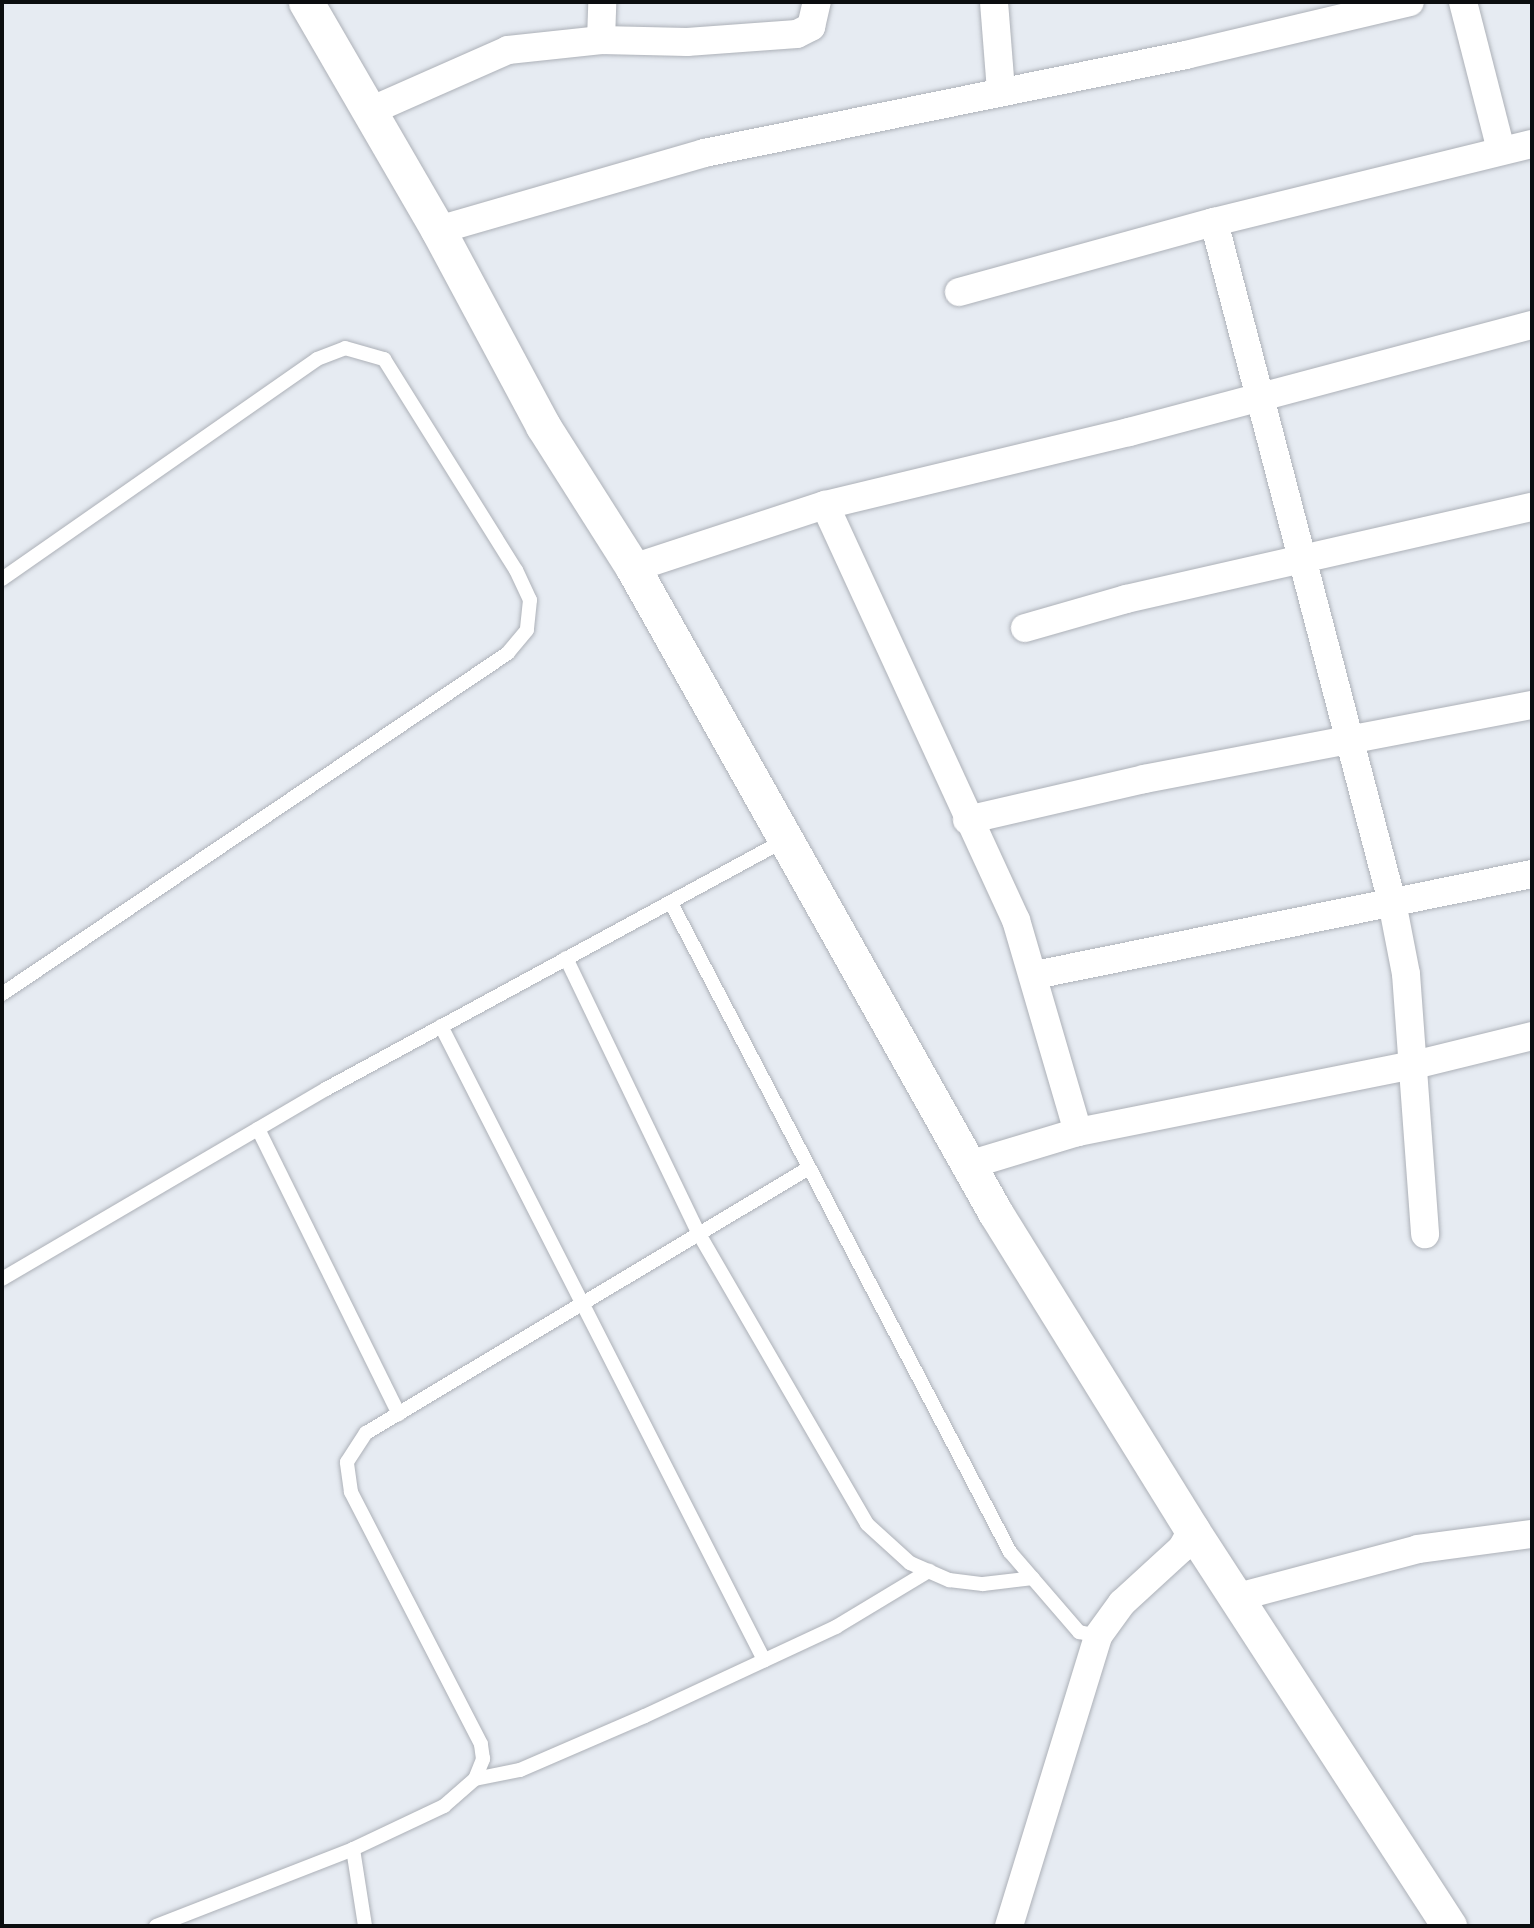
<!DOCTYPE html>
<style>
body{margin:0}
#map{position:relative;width:1534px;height:1928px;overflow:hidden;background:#e6ebf2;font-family:"Noto Sans",sans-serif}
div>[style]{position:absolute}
.roads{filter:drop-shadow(0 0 2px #adb1b8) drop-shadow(0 0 2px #adb1b8)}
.service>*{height:14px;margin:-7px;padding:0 7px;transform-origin:7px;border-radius:7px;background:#fff}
.minor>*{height:28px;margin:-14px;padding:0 14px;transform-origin:14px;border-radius:14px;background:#fff}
.tertiary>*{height:35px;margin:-17.5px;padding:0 17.5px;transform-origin:17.5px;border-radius:17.5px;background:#fff}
span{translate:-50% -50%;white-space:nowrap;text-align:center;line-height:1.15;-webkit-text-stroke:6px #f4f8fe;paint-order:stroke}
.frame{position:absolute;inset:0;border:4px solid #0b0d0f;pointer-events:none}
</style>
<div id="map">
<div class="roads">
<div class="service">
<div style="left:2px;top:579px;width:384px;rotate:-34.9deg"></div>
<div style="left:317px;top:359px;width:30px;rotate:-21deg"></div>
<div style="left:345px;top:348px;width:41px;rotate:15.8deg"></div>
<div style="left:384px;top:359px;width:249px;rotate:58deg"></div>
<div style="left:516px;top:570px;width:33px;rotate:65deg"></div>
<div style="left:530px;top:600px;width:30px;rotate:96deg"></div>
<div style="left:527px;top:630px;width:30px;rotate:130deg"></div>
<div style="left:508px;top:653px;width:610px;rotate:146.02deg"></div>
<div style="left:671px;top:903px;width:732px;rotate:62.42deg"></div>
<div style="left:1010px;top:1552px;width:106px;rotate:49.2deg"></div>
<div style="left:1079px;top:1632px;width:19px;rotate:12deg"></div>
<div style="left:566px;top:958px;width:306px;rotate:64.3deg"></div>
<div style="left:699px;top:1234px;width:335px;rotate:59.9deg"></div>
<div style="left:867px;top:1524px;width:58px;rotate:42.2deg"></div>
<div style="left:910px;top:1563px;width:43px;rotate:23.6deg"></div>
<div style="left:949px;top:1580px;width:34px;rotate:7deg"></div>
<div style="left:983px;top:1584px;width:50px;rotate:-6.8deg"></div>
<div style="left:441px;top:1026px;width:712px;rotate:63deg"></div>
<div style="left:258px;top:1129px;width:318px;rotate:63.7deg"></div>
<div style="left:2px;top:1279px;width:376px;rotate:-30.4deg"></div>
<div style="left:326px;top:1089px;width:522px;rotate:-28.48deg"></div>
<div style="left:475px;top:1779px;width:46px;rotate:-11.3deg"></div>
<div style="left:520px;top:1770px;width:136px;rotate:-23.4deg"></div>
<div style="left:645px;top:1716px;width:211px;rotate:-25deg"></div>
<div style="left:836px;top:1627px;width:109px;rotate:-31.1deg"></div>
<div style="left:353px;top:1849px;width:78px;rotate:81.1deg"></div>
<div style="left:156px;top:1926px;width:212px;rotate:-21.3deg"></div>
<div style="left:353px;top:1849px;width:101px;rotate:-25.3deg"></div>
<div style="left:444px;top:1806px;width:41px;rotate:-41.1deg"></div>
<div style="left:475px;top:1779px;width:22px;rotate:-68deg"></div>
<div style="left:483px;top:1759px;width:15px;rotate:-98deg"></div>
<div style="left:481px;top:1744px;width:284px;rotate:-117.3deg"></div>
<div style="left:351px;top:1492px;width:30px;rotate:-98deg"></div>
<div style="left:347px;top:1462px;width:35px;rotate:-57deg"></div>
<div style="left:366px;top:1433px;width:516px;rotate:-30.89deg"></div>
</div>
<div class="minor">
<div style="left:994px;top:2px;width:89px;rotate:85.5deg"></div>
<div style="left:1463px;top:2px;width:153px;rotate:75.6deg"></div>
<div style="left:601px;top:40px;width:38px;rotate:-88deg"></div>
<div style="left:370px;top:111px;width:151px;rotate:-23.8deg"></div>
<div style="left:508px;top:50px;width:94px;rotate:-6.1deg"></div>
<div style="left:601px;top:40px;width:86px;rotate:1.3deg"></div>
<div style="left:687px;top:42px;width:110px;rotate:-4.2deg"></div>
<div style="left:797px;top:34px;width:16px;rotate:-27deg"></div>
<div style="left:811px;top:27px;width:26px;rotate:-77deg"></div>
<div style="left:1214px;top:222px;width:703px;rotate:75.33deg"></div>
<div style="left:1392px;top:902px;width:73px;rotate:79deg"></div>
<div style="left:1406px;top:974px;width:261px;rotate:85.8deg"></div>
<div style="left:438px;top:230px;width:277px;rotate:-16.1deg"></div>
<div style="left:704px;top:153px;width:492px;rotate:-11.5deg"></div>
<div style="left:1186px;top:55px;width:230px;rotate:-13.3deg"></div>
<div style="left:959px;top:292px;width:264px;rotate:-15.4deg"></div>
<div style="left:1214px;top:222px;width:327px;rotate:-13.8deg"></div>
<div style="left:825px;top:505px;width:457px;rotate:65.3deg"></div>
<div style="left:1016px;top:920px;width:221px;rotate:73.7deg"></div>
<div style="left:633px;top:568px;width:202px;rotate:-18.2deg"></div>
<div style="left:825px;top:505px;width:313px;rotate:-13.5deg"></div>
<div style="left:1129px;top:432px;width:417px;rotate:-14.9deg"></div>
<div style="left:1025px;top:628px;width:105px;rotate:-16deg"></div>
<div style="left:1126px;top:599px;width:416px;rotate:-12.8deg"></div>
<div style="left:967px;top:820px;width:182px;rotate:-13deg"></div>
<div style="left:1144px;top:779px;width:395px;rotate:-10.8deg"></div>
<div style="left:1035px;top:975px;width:507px;rotate:-11.49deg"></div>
<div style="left:972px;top:1164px;width:111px;rotate:-16.8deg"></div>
<div style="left:1078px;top:1132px;width:343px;rotate:-11.3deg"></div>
<div style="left:1414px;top:1065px;width:122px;rotate:-13.8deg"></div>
<div style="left:1238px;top:1597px;width:186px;rotate:-14.9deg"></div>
<div style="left:1418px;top:1549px;width:115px;rotate:-7.5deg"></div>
<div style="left:1009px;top:1926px;width:303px;rotate:-72.9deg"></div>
<div style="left:1098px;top:1636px;width:41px;rotate:-54deg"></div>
<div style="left:1122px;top:1603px;width:81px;rotate:-42.5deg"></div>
<div style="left:1182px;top:1548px;width:21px;rotate:-61deg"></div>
</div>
<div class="tertiary">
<div style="left:306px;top:2px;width:263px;rotate:59.9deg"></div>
<div style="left:438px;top:230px;width:222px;rotate:61.8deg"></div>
<div style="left:543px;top:426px;width:168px;rotate:57.6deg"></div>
<div style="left:633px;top:568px;width:739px;rotate:60.66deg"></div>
<div style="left:995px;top:1212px;width:374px;rotate:58.2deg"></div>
<div style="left:1192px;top:1530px;width:472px;rotate:57deg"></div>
</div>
</div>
<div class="frame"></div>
</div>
